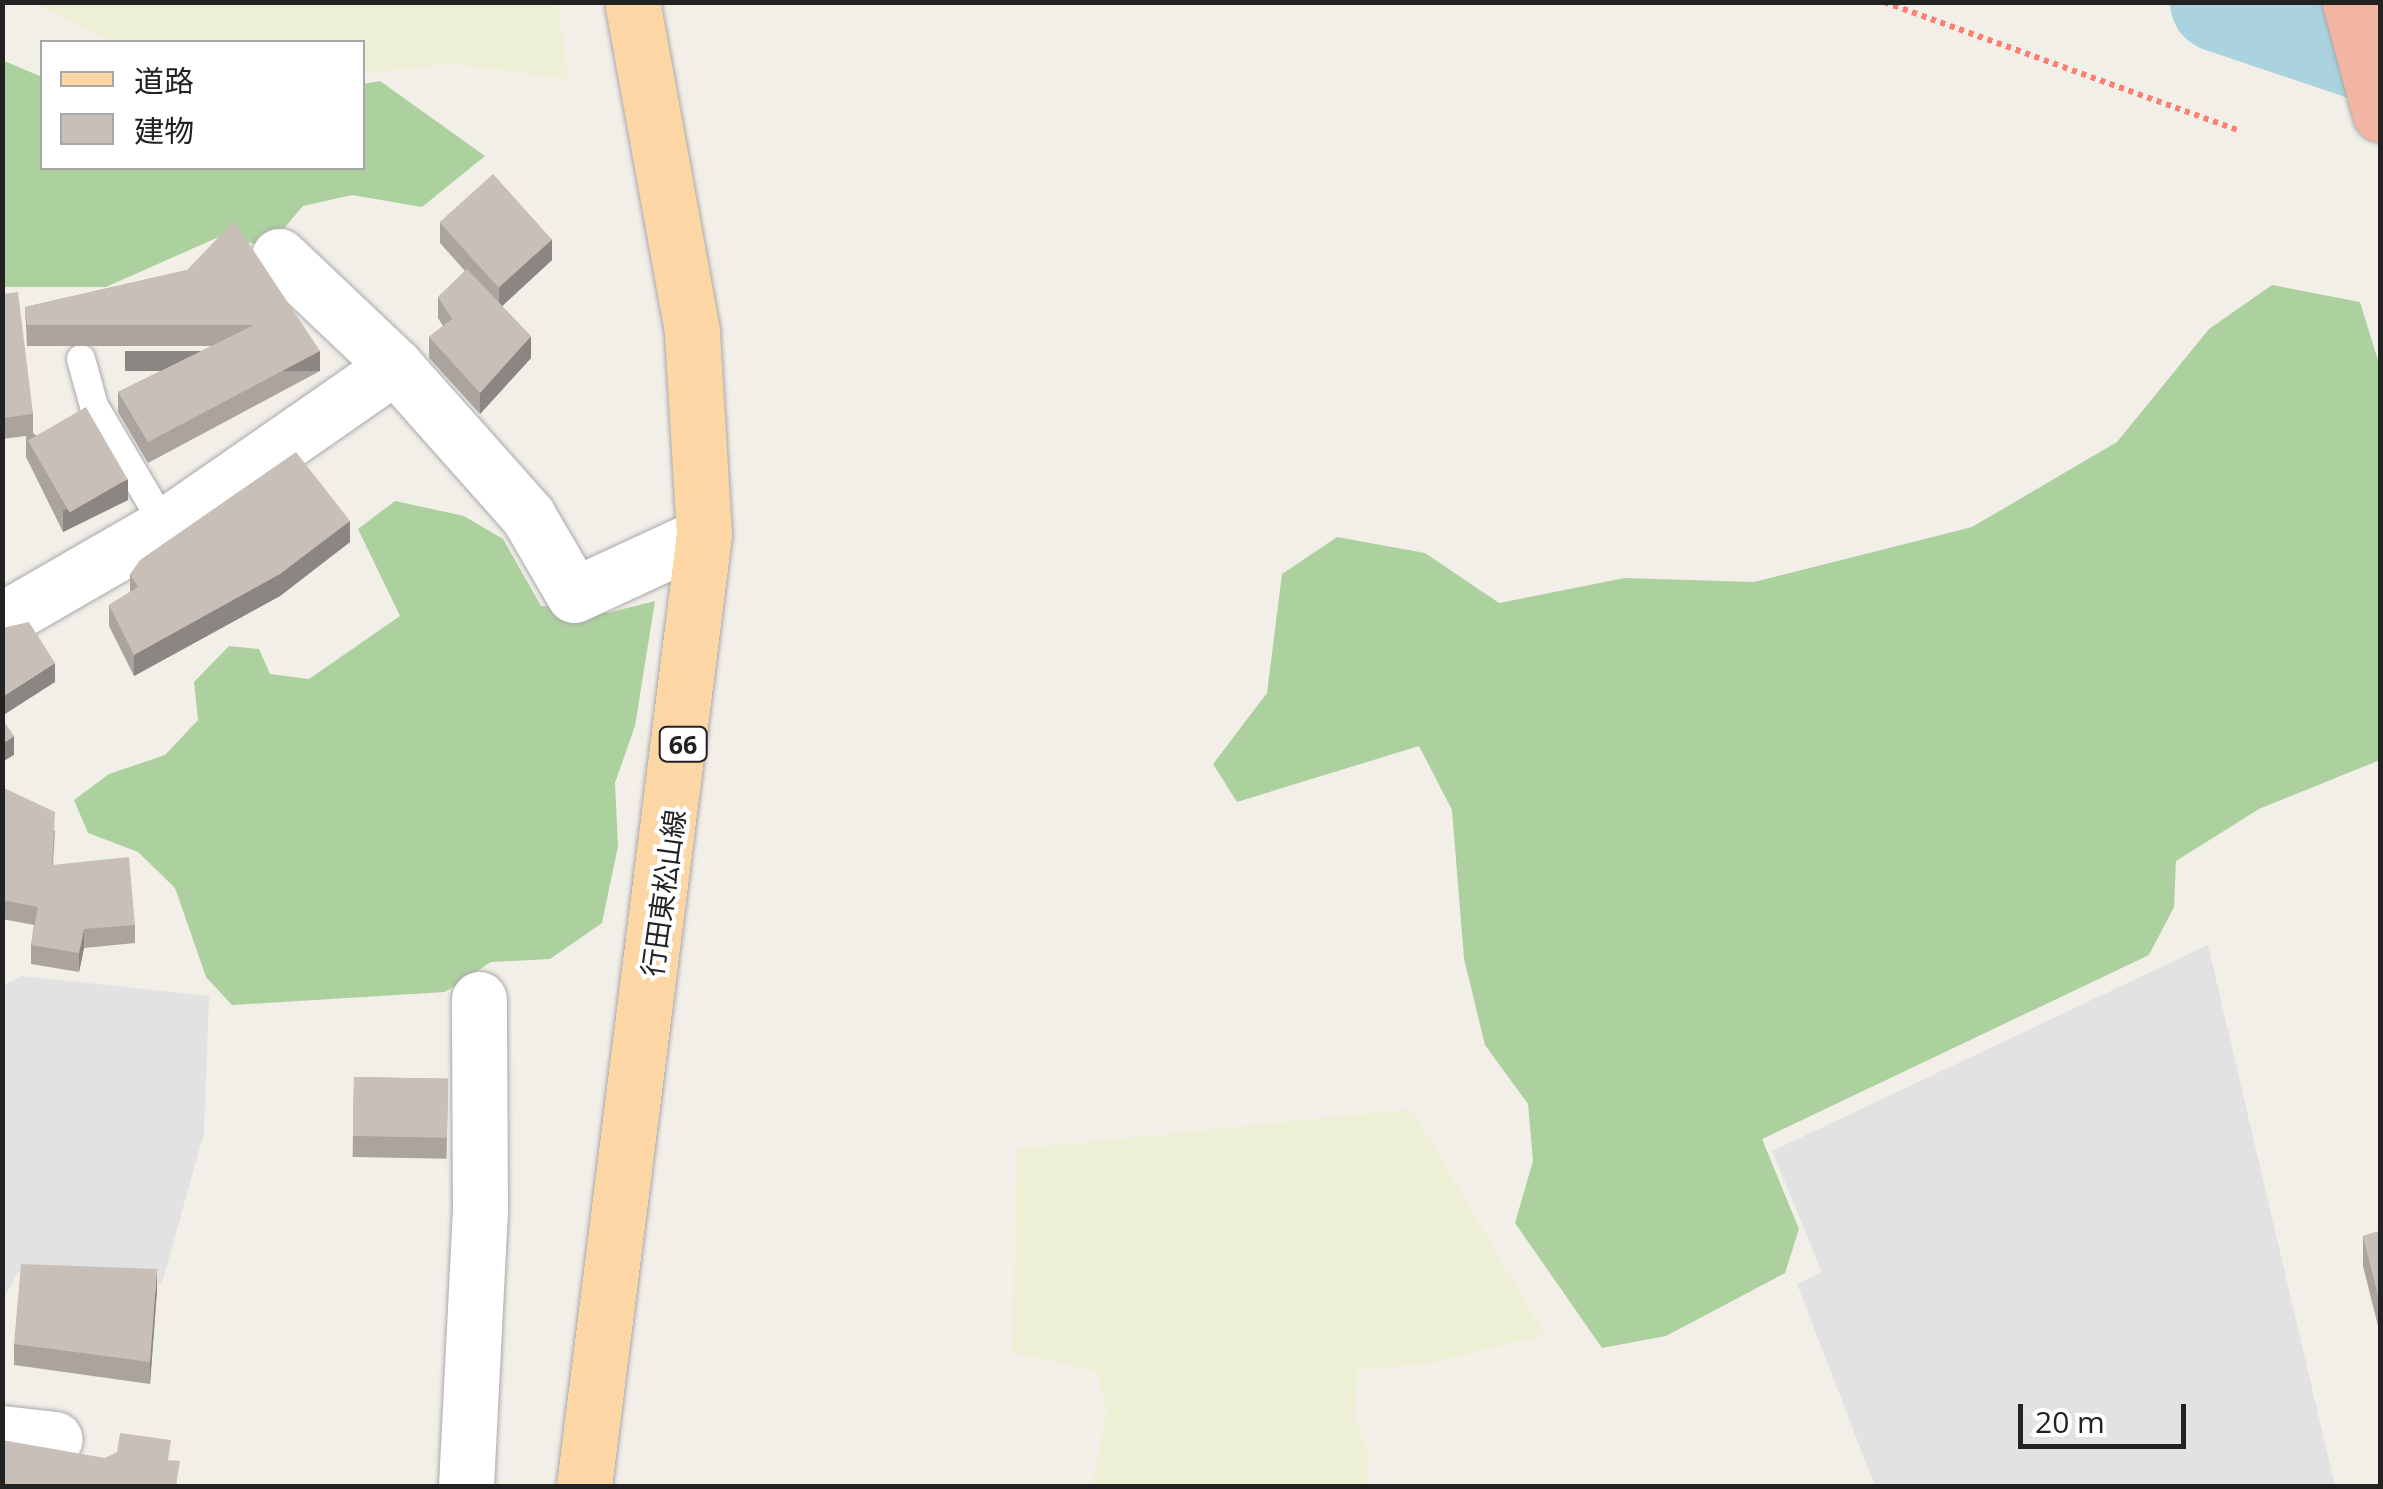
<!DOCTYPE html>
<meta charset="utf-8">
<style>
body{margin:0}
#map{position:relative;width:2383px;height:1489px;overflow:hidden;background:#f2efe9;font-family:"Open Sans","Noto Sans JP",sans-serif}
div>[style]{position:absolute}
.farmland>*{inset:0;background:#eef0d5}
.forest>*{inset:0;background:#add19e}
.parking>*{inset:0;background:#e2e2e2}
.river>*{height:100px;margin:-50px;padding:0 50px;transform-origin:50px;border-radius:50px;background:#aad3df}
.path>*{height:6px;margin-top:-3px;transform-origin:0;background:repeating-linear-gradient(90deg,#fa8072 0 5px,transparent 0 10px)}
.roads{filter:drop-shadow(0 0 2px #a9a9a9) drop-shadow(0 0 2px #a9a9a9)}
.service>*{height:28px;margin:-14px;padding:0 14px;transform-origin:14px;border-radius:14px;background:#fff}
.minor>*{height:55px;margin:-27.5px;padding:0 27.5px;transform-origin:27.5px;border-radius:27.5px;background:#fff}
.primary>*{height:55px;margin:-27.5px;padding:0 27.5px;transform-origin:27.5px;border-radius:27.5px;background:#fcd6a4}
.trunk>*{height:55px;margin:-27.5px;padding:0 27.5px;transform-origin:27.5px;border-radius:27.5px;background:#f2b4a3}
.wall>*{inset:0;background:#aba49e;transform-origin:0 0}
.shaded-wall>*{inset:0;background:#8b8681;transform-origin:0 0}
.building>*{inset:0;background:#c7bfb8;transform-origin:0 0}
span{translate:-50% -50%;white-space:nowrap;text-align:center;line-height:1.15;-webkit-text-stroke:8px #fff;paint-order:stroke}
.shield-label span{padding:2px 8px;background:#fff;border:2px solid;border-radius:8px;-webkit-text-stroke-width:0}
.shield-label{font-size:25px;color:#222;font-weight:700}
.street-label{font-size:28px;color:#222}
.frame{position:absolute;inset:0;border:5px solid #222;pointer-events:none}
.legend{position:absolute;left:40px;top:40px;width:325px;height:130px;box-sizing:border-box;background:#fff;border:2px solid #a7a7a7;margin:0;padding:12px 18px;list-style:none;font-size:30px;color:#222}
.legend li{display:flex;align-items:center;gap:20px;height:50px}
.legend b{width:50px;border:2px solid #a7a7a7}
.scale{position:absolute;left:2018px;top:1404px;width:168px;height:45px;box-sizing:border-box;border:5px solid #222;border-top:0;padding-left:12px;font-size:30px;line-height:35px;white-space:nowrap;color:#222;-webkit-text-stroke:8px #fff;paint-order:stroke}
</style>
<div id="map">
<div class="farmland">
<div style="clip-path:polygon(32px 3px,558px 3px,568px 79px,453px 64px,363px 73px,362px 42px,115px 42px)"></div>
<div style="clip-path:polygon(1412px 1109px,1545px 1335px,1433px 1363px,1358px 1370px,1354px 1418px,1370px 1455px,1366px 1486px,1092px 1486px,1107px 1412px,1097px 1371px,1013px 1353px,1016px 1149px)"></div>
</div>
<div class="forest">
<div style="clip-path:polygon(2px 60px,42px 77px,42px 168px,362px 168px,363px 84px,380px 81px,485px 156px,422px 207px,352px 195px,303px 206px,268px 247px,221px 236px,106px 287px,3px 287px)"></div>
<div style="clip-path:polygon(2272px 285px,2360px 302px,2380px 367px,2380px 760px,2259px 809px,2176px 861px,2174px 907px,2149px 955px,1762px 1139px,1799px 1229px,1785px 1273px,1666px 1336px,1602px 1348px,1515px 1223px,1533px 1161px,1528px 1104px,1485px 1045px,1464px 959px,1452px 810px,1419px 746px,1237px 802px,1213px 764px,1267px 693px,1282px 574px,1337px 537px,1425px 553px,1499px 603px,1625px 578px,1754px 582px,1972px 527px,2117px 442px,2209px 329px)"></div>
<div style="clip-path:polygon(395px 501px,464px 516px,503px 539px,541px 606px,607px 613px,655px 601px,635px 726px,615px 783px,618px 846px,602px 923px,550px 959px,491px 962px,445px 992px,232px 1005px,206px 977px,175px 888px,138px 852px,88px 833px,74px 800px,109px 774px,165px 755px,198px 720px,194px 682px,229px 646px,259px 649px,270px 674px,309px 679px,400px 616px,358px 529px)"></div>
</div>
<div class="parking">
<div style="clip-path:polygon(2208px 945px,2335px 1486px,1875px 1486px,1797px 1284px,1822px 1272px,1772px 1151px)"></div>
<div style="clip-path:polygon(22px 976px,209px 996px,204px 1133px,162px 1283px,18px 1272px,3px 1300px,3px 985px)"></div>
</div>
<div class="river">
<div style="left:2220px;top:2px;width:169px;rotate:18.6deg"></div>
</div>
<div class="path">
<div style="left:1884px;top:2px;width:376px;rotate:19.9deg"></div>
</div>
<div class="roads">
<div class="service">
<div style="left:81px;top:359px;width:49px;rotate:74.5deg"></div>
<div style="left:94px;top:406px;width:139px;rotate:59.4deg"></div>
</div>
<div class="minor">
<div style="left:279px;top:256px;width:160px;rotate:43.5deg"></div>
<div style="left:395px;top:366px;width:200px;rotate:48.4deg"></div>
<div style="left:528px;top:516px;width:91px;rotate:59.8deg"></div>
<div style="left:574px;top:595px;width:143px;rotate:-24.8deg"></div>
<div style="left:2px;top:620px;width:188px;rotate:-30deg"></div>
<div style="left:165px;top:526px;width:280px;rotate:-34.8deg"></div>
<div style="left:2px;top:1433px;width:53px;rotate:6.5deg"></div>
<div style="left:466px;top:1486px;width:276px;rotate:-87.1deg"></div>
<div style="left:480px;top:1210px;width:211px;rotate:-90.3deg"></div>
</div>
<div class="primary">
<div style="left:584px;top:1486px;width:959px;rotate:-82.81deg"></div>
<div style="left:704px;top:535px;width:204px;rotate:-93.4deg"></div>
<div style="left:692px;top:331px;width:334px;rotate:-100.3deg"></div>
</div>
<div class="trunk">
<div style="left:2350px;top:2px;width:116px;rotate:75deg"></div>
</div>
</div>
<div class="wall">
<div style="clip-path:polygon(440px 222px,552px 260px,502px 306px,531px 358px,480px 414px,429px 358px,429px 337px,443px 326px,438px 318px,438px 297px,465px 271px,440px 243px)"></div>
<div style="clip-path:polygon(187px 270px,320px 371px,148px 463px,118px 412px,118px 392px,212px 346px,27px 346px,25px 307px)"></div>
<div style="clip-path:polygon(2px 294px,33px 414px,33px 433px,128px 500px,63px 532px,26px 457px,26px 436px,2px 439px)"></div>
<div style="clip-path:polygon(350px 542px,280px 596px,134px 676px,109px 626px,109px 605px,130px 592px,130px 574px)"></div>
<div style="clip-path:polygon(2px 787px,55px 831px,53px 865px,135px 925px,135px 943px,84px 948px,79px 972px,31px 964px,31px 945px,34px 925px,2px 919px)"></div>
<div style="left:354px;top:1077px;width:94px;height:80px;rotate:1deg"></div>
<div style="clip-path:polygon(2380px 1231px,2380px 1334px,2363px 1266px,2363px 1236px)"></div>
<div style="clip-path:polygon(157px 1290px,150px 1384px,14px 1365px,14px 1344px)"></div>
</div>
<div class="shaded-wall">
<div style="clip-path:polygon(552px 239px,552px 260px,499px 309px,499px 288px)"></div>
<div style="clip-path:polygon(531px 336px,531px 358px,480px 414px,480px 393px)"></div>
<div style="left:320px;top:351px;width:20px;height:195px;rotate:90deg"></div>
<div style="clip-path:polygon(128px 479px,128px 500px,63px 532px,63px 511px)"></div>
<div style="clip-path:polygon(350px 521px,350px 542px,280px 596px,134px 676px,134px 655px)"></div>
<div style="clip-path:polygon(55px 663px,55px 682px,2px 716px,2px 697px)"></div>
<div style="clip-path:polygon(14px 736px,14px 755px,2px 762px,2px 744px)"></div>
<div style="clip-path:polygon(84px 929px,84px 948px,79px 972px,79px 953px)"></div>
<div style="clip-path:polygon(157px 1269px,157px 1290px,150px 1384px,150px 1362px)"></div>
</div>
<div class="building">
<div style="left:493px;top:174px;width:88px;height:72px;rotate:48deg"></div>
<div style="clip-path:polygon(234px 221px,320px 351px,148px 442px,118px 392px,254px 325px,27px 325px,25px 307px,187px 270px)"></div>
<div style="clip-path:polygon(467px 269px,531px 336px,480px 393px,429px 337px,452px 319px,438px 297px)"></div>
<div style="clip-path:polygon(18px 292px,33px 414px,2px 418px,2px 294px)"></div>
<div style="left:86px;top:407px;width:83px;height:67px;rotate:60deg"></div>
<div style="clip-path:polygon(296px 452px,350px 521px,280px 574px,134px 655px,109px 605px,138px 587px,130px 574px,140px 560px)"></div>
<div style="clip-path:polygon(29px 622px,55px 663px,2px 697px,2px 628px)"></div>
<div style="clip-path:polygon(2px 719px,14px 736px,2px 744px)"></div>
<div style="clip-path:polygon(2px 787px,55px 812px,52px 865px,129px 857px,135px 925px,84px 929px,79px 953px,31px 945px,38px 907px,2px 900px)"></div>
<div style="left:354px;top:1077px;width:94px;height:59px;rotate:1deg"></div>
<div style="clip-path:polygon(2380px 1231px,2380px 1304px,2363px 1236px)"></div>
<div style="clip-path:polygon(21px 1264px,157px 1269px,150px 1362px,14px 1344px)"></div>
<div style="clip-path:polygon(120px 1433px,171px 1440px,168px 1460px,180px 1461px,176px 1486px,2px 1486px,2px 1440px,105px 1458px,117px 1452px)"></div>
</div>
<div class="shield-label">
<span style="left:683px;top:744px">66</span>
</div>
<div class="street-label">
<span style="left:663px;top:893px;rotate:-82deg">行田東松山線</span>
</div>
<div class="frame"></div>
<ul class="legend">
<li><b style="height:12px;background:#fcd6a4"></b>道路</li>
<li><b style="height:28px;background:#c7bfb8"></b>建物</li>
</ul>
<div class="scale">20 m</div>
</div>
